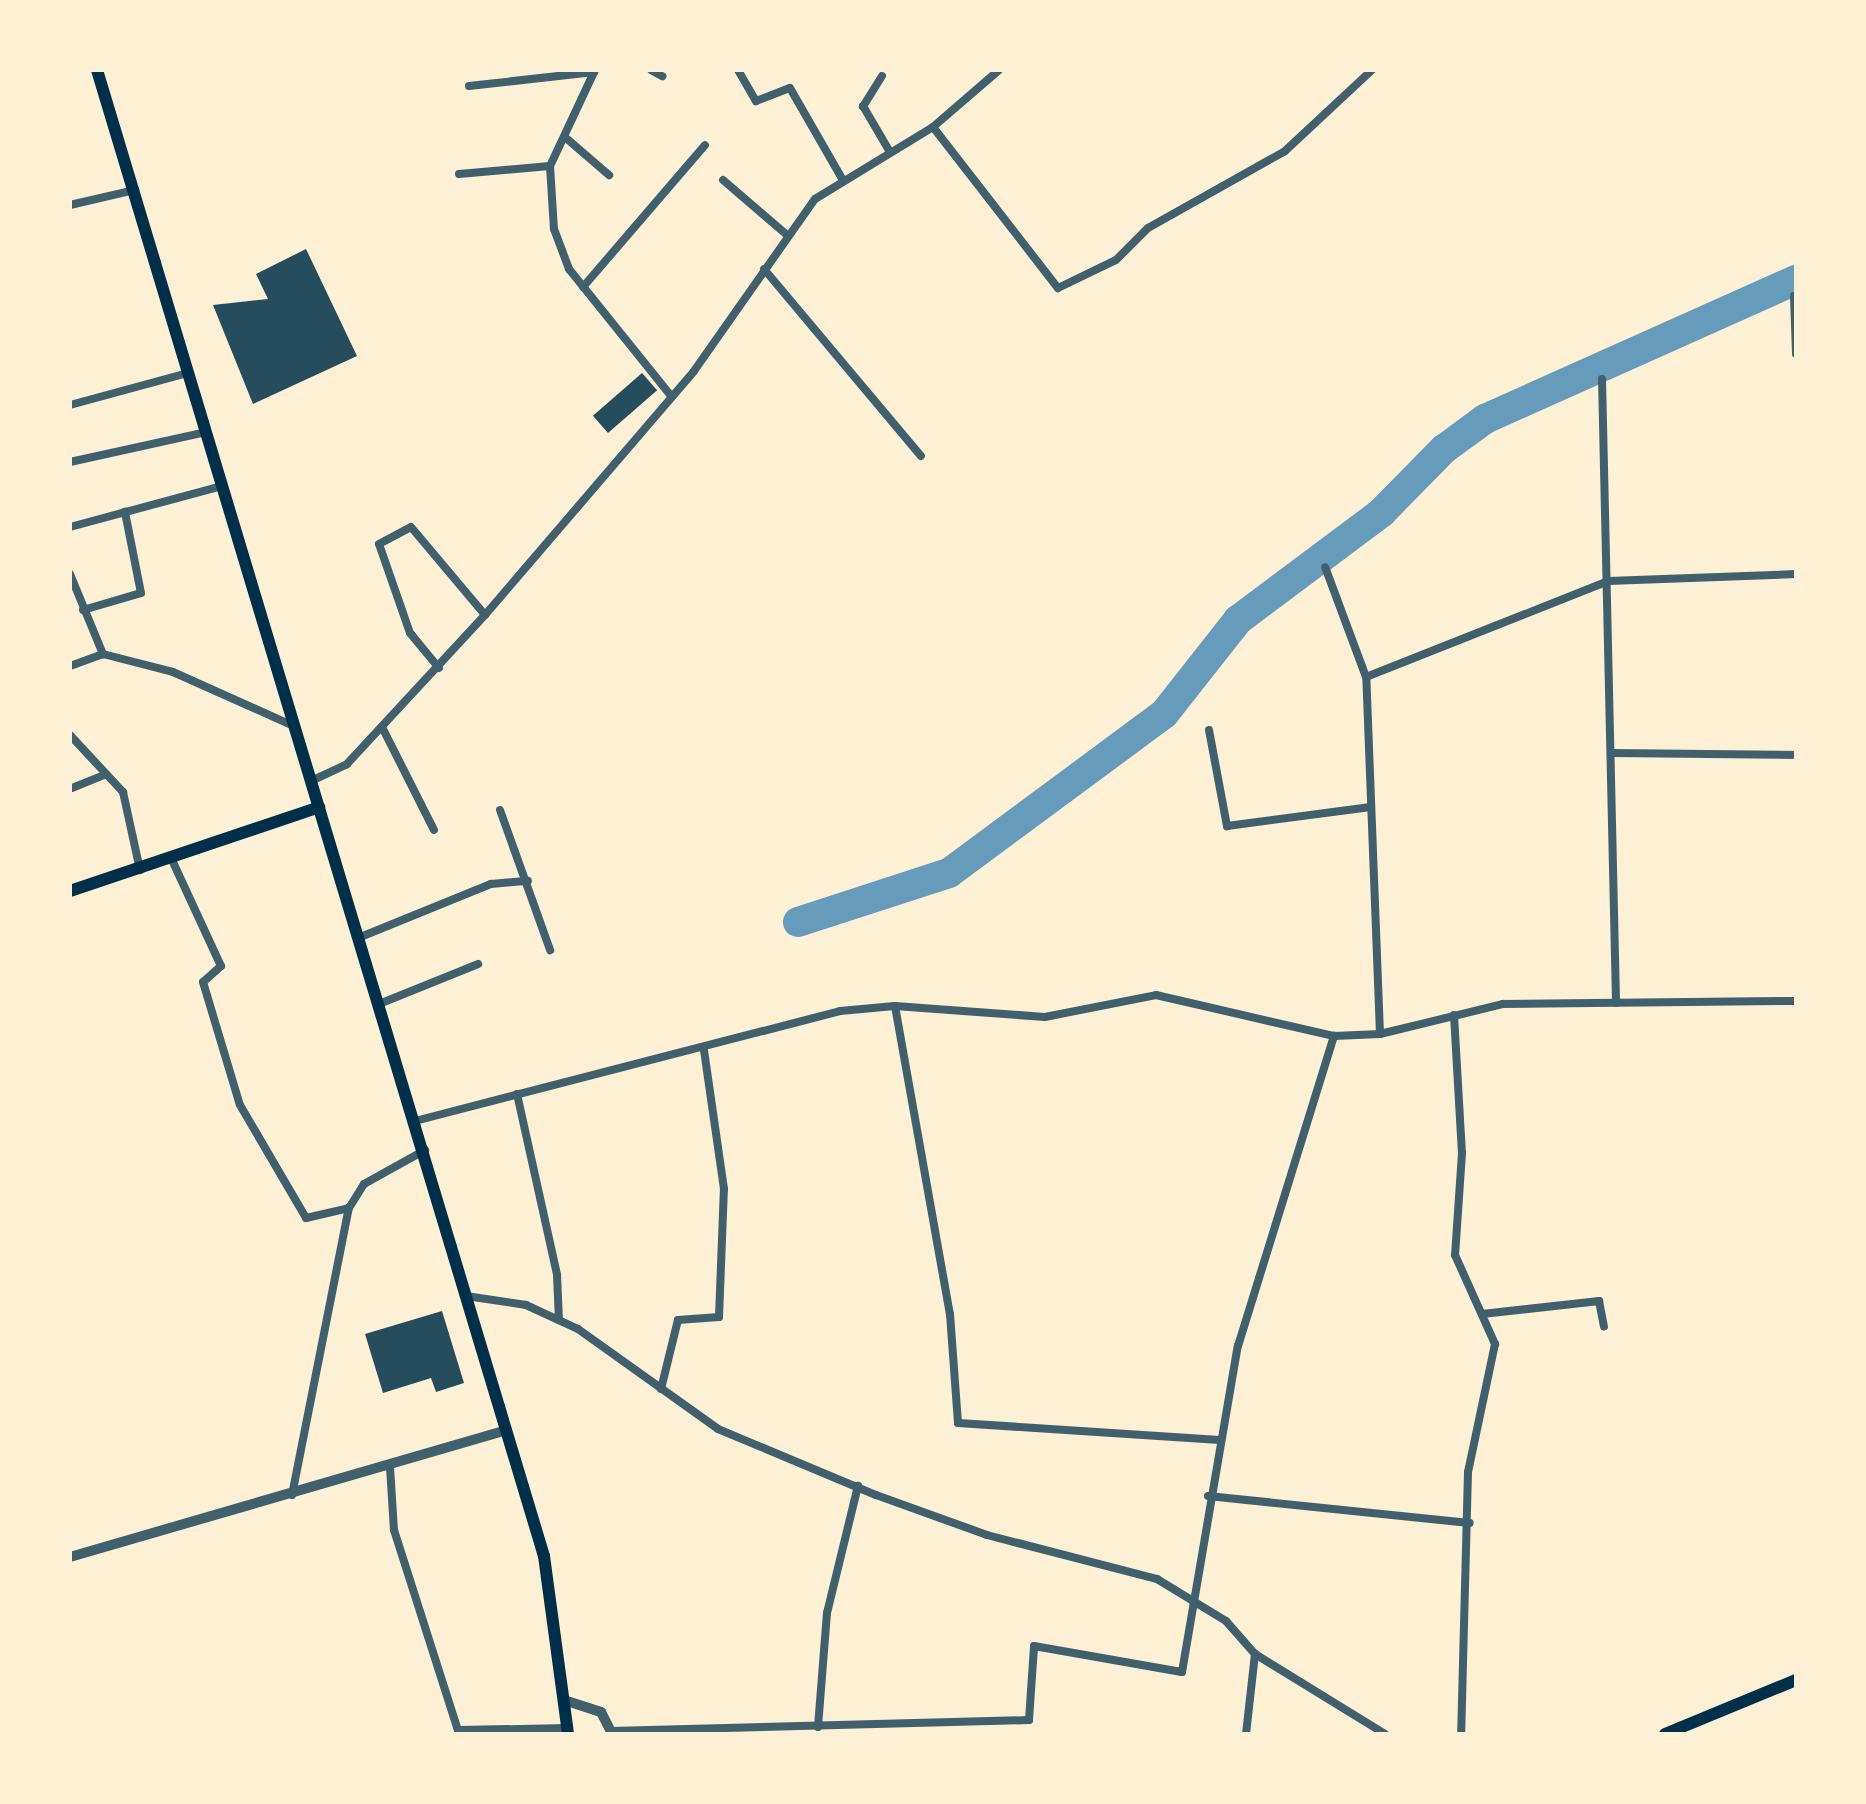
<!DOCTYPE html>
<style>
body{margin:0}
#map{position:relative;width:1866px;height:1804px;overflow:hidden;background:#fdf0d5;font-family:"Asap Condensed",sans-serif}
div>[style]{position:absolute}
.river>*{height:30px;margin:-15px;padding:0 15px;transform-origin:15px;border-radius:15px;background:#669bbc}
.building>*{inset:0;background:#264d5e;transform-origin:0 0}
.minor>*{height:8px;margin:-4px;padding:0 4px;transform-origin:4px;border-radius:4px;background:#3f606c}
.tertiary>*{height:10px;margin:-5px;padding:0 5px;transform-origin:5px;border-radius:5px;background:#3f606c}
.secondary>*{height:12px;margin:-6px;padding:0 6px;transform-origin:6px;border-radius:6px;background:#003049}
.primary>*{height:12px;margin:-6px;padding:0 6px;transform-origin:6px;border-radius:6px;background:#003049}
span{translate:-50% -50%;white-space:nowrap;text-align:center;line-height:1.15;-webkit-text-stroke:8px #fdf0d5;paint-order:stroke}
.frame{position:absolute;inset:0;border:72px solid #fdf0d5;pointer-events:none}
</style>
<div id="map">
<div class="river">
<div style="left:798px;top:922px;width:159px;rotate:-18deg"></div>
<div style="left:949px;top:873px;width:267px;rotate:-36.5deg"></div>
<div style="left:1164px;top:714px;width:120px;rotate:-51.8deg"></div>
<div style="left:1238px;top:620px;width:179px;rotate:-36.8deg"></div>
<div style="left:1381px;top:513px;width:90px;rotate:-45.5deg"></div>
<div style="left:1444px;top:449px;width:51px;rotate:-36.2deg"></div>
<div style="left:1485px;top:419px;width:341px;rotate:-24.1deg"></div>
</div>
<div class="building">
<div style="clip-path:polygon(306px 249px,357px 356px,253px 404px,213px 305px,268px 299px,256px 274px)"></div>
<div style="left:642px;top:373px;width:23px;height:65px;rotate:49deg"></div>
<div style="clip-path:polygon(442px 1311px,464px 1383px,436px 1392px,431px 1378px,383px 1393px,365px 1334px)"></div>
</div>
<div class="minor">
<div style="left:595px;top:70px;width:106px;rotate:115.1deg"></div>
<div style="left:550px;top:166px;width:63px;rotate:86.4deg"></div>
<div style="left:554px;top:229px;width:43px;rotate:69.4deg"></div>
<div style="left:569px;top:269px;width:163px;rotate:51.2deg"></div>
<div style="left:651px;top:70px;width:13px;rotate:29deg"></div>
<div style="left:738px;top:70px;width:36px;rotate:60deg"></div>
<div style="left:756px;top:101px;width:36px;rotate:-21deg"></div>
<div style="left:790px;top:88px;width:106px;rotate:60.1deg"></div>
<div style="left:882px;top:76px;width:36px;rotate:122deg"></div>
<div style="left:863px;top:106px;width:53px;rotate:59.6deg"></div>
<div style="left:469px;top:86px;width:126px;rotate:-6.4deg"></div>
<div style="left:933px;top:127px;width:204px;rotate:52.2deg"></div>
<div style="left:1058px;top:288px;width:64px;rotate:-25.8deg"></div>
<div style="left:1116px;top:260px;width:45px;rotate:-45deg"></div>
<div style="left:1148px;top:228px;width:157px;rotate:-29.3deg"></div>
<div style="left:1285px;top:151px;width:119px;rotate:-43deg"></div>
<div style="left:566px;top:138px;width:57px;rotate:40.7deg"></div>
<div style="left:459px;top:174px;width:91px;rotate:-5deg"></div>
<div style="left:723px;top:180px;width:86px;rotate:40.7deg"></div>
<div style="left:70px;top:205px;width:67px;rotate:-13deg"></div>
<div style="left:764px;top:269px;width:244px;rotate:50deg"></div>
<div style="left:583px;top:287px;width:187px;rotate:-49.3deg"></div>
<div style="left:1794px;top:296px;width:58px;rotate:88deg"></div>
<div style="left:1602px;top:379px;width:624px;rotate:88.71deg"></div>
<div style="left:70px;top:405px;width:122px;rotate:-15.2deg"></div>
<div style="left:70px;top:462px;width:139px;rotate:-12.4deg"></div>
<div style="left:70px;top:527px;width:157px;rotate:-15.1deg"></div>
<div style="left:70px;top:574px;width:87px;rotate:67.6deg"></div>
<div style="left:103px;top:654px;width:35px;rotate:160deg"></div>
<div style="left:83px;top:610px;width:60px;rotate:-16.3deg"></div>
<div style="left:141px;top:593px;width:83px;rotate:-101.2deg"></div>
<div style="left:103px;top:654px;width:72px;rotate:14.4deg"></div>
<div style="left:173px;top:672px;width:133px;rotate:24.1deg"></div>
<div style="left:439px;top:668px;width:45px;rotate:-129.6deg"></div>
<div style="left:410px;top:633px;width:94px;rotate:-109.2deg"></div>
<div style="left:379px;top:544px;width:36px;rotate:-28deg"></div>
<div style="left:411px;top:527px;width:115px;rotate:49.9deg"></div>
<div style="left:1366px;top:677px;width:260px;rotate:-21.6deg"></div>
<div style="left:1608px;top:581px;width:188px;rotate:-2.1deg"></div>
<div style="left:383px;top:729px;width:113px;rotate:63.2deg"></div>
<div style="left:1209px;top:730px;width:98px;rotate:79.4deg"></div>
<div style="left:1227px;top:826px;width:145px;rotate:-7.5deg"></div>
<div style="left:70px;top:735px;width:78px;rotate:47.1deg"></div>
<div style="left:123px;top:792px;width:80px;rotate:77.7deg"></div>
<div style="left:1611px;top:753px;width:185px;rotate:0.6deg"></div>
<div style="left:311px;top:781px;width:40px;rotate:-25deg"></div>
<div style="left:347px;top:764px;width:203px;rotate:-47.2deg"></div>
<div style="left:485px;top:615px;width:321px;rotate:-49.4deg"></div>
<div style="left:694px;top:371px;width:210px;rotate:-54.9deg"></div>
<div style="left:815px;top:199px;width:138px;rotate:-31.4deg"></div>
<div style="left:933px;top:127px;width:87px;rotate:-40.8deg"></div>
<div style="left:72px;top:788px;width:37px;rotate:-22deg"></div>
<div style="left:500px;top:810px;width:149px;rotate:70.3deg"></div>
<div style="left:172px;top:860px;width:117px;rotate:65.2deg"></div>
<div style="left:221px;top:966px;width:24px;rotate:138deg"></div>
<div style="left:203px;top:982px;width:128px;rotate:73.3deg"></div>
<div style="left:240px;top:1105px;width:131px;rotate:59.7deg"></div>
<div style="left:306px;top:1218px;width:44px;rotate:-13.1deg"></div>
<div style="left:358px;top:938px;width:144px;rotate:-22.1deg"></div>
<div style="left:491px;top:884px;width:37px;rotate:-5deg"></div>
<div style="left:379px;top:1004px;width:107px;rotate:-22deg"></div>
<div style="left:895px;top:1006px;width:313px;rotate:79.9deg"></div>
<div style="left:950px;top:1314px;width:109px;rotate:85.8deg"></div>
<div style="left:958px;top:1423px;width:262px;rotate:3.7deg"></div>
<div style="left:1454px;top:1015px;width:138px;rotate:86.7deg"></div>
<div style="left:1462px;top:1153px;width:102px;rotate:93.9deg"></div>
<div style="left:1455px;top:1255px;width:98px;rotate:65.8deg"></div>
<div style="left:1495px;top:1344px;width:131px;rotate:101.9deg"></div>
<div style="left:1468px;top:1472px;width:262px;rotate:91.5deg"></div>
<div style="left:1380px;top:1034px;width:127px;rotate:-13.7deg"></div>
<div style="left:1503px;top:1004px;width:293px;rotate:-0.6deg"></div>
<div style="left:517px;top:1094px;width:185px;rotate:77.5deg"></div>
<div style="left:557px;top:1275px;width:45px;rotate:87.5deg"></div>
<div style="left:415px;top:1121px;width:439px;rotate:-14.5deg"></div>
<div style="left:840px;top:1011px;width:55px;rotate:-5.2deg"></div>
<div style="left:895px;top:1006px;width:150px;rotate:4.2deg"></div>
<div style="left:1045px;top:1017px;width:113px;rotate:-11.2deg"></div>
<div style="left:1156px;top:995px;width:183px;rotate:13deg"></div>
<div style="left:1334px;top:1036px;width:46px;rotate:-2.5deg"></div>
<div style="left:1380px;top:1034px;width:357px;rotate:-92.2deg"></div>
<div style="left:1366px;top:677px;width:117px;rotate:-110.4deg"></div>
<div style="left:466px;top:1296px;width:61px;rotate:8.5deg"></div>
<div style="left:526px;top:1305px;width:57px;rotate:24.8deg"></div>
<div style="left:578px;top:1329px;width:172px;rotate:35.5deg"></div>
<div style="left:718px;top:1429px;width:171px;rotate:22.7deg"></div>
<div style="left:876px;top:1495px;width:118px;rotate:19.8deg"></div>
<div style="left:987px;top:1535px;width:176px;rotate:14.5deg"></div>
<div style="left:1157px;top:1579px;width:81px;rotate:31.3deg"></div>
<div style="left:1226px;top:1621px;width:44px;rotate:48.7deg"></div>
<div style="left:1255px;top:1654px;width:153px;rotate:31.6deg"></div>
<div style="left:1482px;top:1314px;width:118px;rotate:-6.3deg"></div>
<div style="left:1599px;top:1301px;width:26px;rotate:79deg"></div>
<div style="left:661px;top:1389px;width:71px;rotate:-76.2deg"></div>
<div style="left:678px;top:1320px;width:41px;rotate:-4.2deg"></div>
<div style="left:719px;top:1317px;width:128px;rotate:-87.8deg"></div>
<div style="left:724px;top:1189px;width:140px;rotate:-98.2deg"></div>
<div style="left:390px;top:1467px;width:63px;rotate:86.4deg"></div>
<div style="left:394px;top:1530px;width:210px;rotate:72.3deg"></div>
<div style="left:458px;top:1730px;width:110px;rotate:-1deg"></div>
<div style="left:292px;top:1495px;width:293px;rotate:-78.8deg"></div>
<div style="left:349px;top:1208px;width:28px;rotate:-58deg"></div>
<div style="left:364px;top:1184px;width:70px;rotate:-29.1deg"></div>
<div style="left:1208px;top:1496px;width:263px;rotate:5.9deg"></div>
<div style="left:818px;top:1727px;width:114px;rotate:-85.5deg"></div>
<div style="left:827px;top:1613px;width:131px;rotate:-76.3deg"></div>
<div style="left:611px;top:1731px;width:418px;rotate:-1.5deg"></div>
<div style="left:1029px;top:1720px;width:74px;rotate:-86.1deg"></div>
<div style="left:1034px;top:1646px;width:150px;rotate:10deg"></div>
<div style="left:1182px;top:1672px;width:331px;rotate:-80.3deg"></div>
<div style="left:1238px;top:1346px;width:325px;rotate:-72.8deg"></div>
<div style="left:1246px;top:1734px;width:81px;rotate:-83.6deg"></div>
</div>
<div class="tertiary">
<div style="left:70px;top:1557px;width:455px;rotate:-16.2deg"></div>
<div style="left:567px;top:1701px;width:36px;rotate:18deg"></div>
<div style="left:601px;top:1712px;width:25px;rotate:63deg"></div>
</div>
<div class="secondary">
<div style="left:70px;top:891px;width:263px;rotate:-18.6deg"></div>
<div style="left:1665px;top:1734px;width:142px;rotate:-22.4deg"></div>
</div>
<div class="primary">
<div style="left:97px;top:70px;width:1552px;rotate:73.26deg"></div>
<div style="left:544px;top:1556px;width:180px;rotate:82.3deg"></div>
</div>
<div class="frame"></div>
</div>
